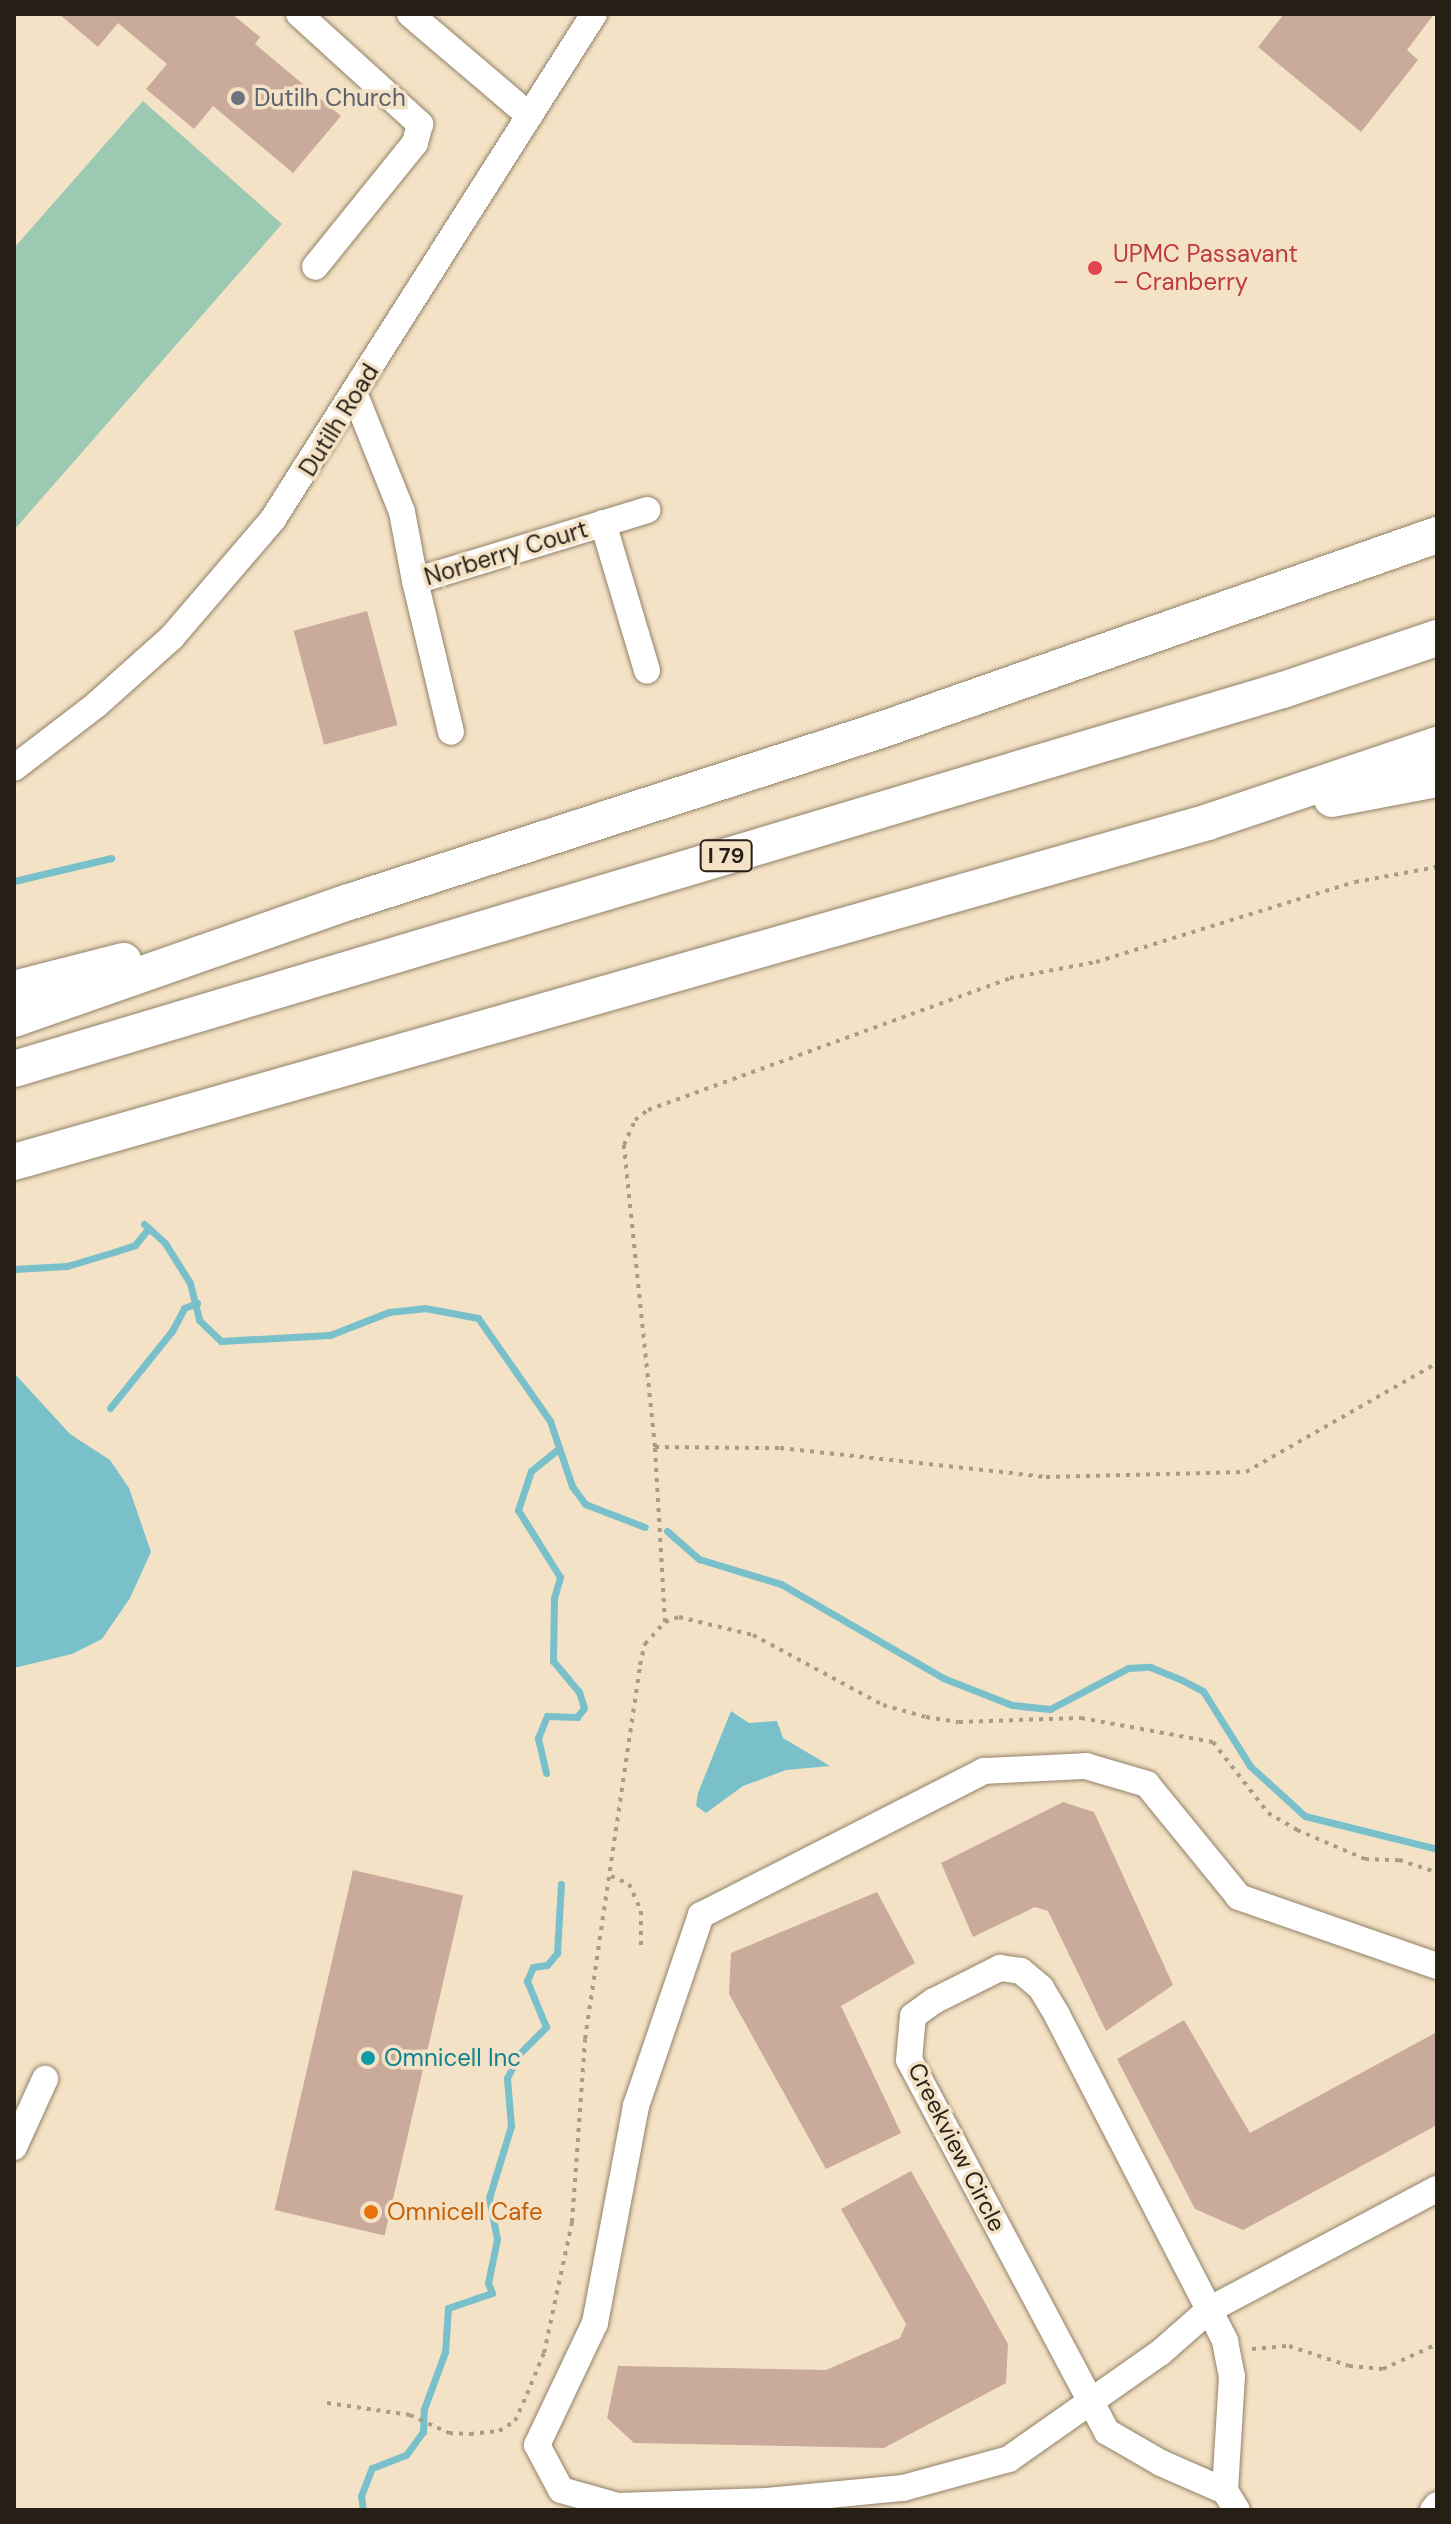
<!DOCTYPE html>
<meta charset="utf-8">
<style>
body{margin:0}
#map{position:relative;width:1451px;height:2524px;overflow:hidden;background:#f4e2c6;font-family:"DM Sans",sans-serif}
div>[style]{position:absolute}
.green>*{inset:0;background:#9cc9b2}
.water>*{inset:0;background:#79c0ca}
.stream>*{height:7px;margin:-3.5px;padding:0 3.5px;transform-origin:3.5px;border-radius:3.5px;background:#79c0ca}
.building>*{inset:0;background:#c9aa9b;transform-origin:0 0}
.path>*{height:4px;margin-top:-2px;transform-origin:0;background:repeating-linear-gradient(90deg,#a99b86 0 4px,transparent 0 10px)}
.roads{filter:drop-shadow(0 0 2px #918167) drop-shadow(0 0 2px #918167)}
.minor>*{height:26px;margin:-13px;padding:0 13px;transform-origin:13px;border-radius:13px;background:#fff}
.highway>*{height:36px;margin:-18px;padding:0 18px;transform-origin:18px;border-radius:18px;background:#fff}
.dots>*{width:22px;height:22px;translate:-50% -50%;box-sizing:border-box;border:4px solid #f4e2c6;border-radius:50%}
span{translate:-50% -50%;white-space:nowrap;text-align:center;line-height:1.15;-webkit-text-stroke:7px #f4e2c6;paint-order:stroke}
.shield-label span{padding:2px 6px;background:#f4e2c6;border:2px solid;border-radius:6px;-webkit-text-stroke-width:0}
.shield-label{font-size:22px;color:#261f15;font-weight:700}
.worship-label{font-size:24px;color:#5b616d}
.left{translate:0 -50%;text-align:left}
.health-label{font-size:24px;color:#be3a42}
.street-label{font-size:24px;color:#261f15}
.culture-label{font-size:24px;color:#0d838f}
.food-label{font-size:24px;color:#c56008}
.frame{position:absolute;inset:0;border:16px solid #261f15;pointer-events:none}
</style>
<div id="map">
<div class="green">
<div style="clip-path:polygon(143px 101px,282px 224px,14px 530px,14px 248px)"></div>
</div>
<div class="water">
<div style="clip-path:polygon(14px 1373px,70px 1434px,110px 1460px,129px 1488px,151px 1552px,130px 1598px,102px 1639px,72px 1654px,14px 1668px)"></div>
<div style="clip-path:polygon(731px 1711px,749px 1723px,777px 1721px,783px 1738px,830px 1766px,786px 1770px,743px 1786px,706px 1813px,696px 1806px,698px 1793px)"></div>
</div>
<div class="stream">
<div style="left:14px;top:881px;width:100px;rotate:-13.3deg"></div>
<div style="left:144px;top:1224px;width:28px;rotate:42deg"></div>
<div style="left:165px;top:1243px;width:47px;rotate:58deg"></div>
<div style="left:190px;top:1283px;width:38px;rotate:76deg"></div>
<div style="left:199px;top:1320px;width:30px;rotate:44deg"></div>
<div style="left:221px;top:1341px;width:109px;rotate:-3.2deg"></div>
<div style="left:330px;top:1335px;width:63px;rotate:-21.3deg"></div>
<div style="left:389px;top:1312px;width:36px;rotate:-6deg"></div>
<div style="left:425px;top:1308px;width:54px;rotate:10.7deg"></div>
<div style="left:478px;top:1318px;width:126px;rotate:55deg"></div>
<div style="left:550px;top:1421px;width:69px;rotate:71.3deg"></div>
<div style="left:572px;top:1486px;width:22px;rotate:54deg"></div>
<div style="left:585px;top:1504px;width:64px;rotate:21deg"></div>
<div style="left:14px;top:1269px;width:53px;rotate:-3.2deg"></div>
<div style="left:67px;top:1266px;width:49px;rotate:-16.6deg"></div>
<div style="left:114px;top:1252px;width:22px;rotate:-18deg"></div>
<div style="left:135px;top:1245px;width:22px;rotate:-51deg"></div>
<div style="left:110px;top:1408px;width:99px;rotate:-51.2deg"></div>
<div style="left:172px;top:1331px;width:26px;rotate:-62deg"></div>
<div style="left:184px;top:1308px;width:14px;rotate:-21deg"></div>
<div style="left:667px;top:1531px;width:43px;rotate:41.2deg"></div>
<div style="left:699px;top:1559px;width:86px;rotate:17deg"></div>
<div style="left:781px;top:1584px;width:187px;rotate:30.1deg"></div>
<div style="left:943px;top:1678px;width:74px;rotate:21.4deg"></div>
<div style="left:1012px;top:1705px;width:38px;rotate:6deg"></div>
<div style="left:1050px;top:1709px;width:88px;rotate:-27.7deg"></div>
<div style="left:1128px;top:1668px;width:22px;rotate:-3deg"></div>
<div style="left:1150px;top:1667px;width:32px;rotate:22deg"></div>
<div style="left:1180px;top:1679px;width:26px;rotate:28deg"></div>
<div style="left:1203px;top:1691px;width:89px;rotate:57.9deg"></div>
<div style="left:1250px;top:1766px;width:74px;rotate:42.3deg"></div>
<div style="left:1305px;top:1816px;width:136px;rotate:14deg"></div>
<div style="left:546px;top:1773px;width:36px;rotate:-103deg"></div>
<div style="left:538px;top:1738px;width:24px;rotate:-68deg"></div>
<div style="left:547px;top:1716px;width:30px;rotate:2deg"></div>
<div style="left:577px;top:1717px;width:11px;rotate:-52deg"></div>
<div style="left:584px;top:1708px;width:17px;rotate:-107deg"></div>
<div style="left:579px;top:1692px;width:40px;rotate:-130deg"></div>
<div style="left:553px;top:1661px;width:63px;rotate:-89.1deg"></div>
<div style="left:554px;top:1598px;width:22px;rotate:-74deg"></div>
<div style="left:560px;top:1577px;width:79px;rotate:-122.1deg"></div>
<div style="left:518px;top:1510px;width:41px;rotate:-71.6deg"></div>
<div style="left:531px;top:1471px;width:33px;rotate:-39deg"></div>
<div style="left:363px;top:2510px;width:14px;rotate:-98deg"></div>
<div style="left:361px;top:2496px;width:30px;rotate:-69deg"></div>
<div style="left:372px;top:2468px;width:36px;rotate:-21deg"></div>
<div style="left:406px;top:2455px;width:29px;rotate:-54deg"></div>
<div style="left:423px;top:2432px;width:23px;rotate:-88deg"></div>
<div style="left:424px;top:2409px;width:61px;rotate:-69.8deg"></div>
<div style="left:445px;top:2352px;width:44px;rotate:-86.1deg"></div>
<div style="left:448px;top:2308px;width:46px;rotate:-18.8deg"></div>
<div style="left:492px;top:2293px;width:11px;rotate:-112deg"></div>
<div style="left:488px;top:2283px;width:45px;rotate:-78.4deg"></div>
<div style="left:497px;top:2239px;width:42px;rotate:-101deg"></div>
<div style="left:489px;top:2198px;width:75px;rotate:-73deg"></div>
<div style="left:511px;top:2126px;width:48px;rotate:-94.8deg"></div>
<div style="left:507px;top:2078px;width:28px;rotate:-63deg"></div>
<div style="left:520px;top:2053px;width:37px;rotate:-45deg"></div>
<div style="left:546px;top:2027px;width:50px;rotate:-112.4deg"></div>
<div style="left:527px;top:1981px;width:15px;rotate:-67deg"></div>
<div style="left:533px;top:1967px;width:14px;rotate:-8deg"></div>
<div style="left:547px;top:1965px;width:16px;rotate:-50deg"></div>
<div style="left:557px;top:1953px;width:69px;rotate:-86.7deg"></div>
</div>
<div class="building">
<div style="clip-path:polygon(59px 14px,232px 14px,260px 37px,255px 44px,341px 116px,293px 173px,213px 106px,194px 129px,146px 89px,167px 64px,118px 23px,98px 47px)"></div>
<div style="clip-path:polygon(1284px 14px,1434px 14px,1407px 50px,1418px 60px,1361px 132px,1258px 47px)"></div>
<div style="left:367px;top:611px;width:118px;height:76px;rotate:75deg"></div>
<div style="clip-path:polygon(1063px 1802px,1094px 1812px,1173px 1985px,1106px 2031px,1048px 1911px,1035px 1907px,973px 1937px,941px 1863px)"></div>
<div style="left:353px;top:1870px;width:113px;height:349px;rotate:13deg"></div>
<div style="clip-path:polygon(877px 1892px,915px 1963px,841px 2006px,901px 2133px,826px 2169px,729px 1994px,731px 1953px)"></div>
<div style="clip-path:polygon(1184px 2020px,1250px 2133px,1437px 2032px,1437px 2125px,1243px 2230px,1195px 2209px,1117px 2059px)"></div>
<div style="clip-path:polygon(911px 2171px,1008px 2344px,1006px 2383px,884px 2448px,634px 2443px,607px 2418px,618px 2366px,826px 2370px,900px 2338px,906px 2324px,841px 2209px)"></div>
</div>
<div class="path">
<div style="left:655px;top:1447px;width:304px;rotate:-95.9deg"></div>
<div style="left:624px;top:1145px;width:27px;rotate:-66deg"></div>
<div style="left:635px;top:1120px;width:16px;rotate:-38deg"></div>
<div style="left:648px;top:1110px;width:385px;rotate:-20deg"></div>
<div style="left:1010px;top:978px;width:87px;rotate:-10.5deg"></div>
<div style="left:1096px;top:962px;width:271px;rotate:-17.2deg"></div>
<div style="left:1355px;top:882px;width:83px;rotate:-10.4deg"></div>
<div style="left:665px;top:1622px;width:175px;rotate:-93.3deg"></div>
<div style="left:655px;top:1447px;width:125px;rotate:0.5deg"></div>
<div style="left:780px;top:1448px;width:268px;rotate:6.2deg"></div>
<div style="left:1046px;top:1477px;width:200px;rotate:-1.4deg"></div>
<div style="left:1246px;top:1472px;width:220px;rotate:-29.7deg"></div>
<div style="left:611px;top:1876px;width:20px;rotate:24deg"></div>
<div style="left:629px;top:1884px;width:30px;rotate:66deg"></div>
<div style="left:641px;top:1911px;width:35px;rotate:90deg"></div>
<div style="left:1252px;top:2349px;width:37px;rotate:-5deg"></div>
<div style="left:1289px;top:2346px;width:63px;rotate:18.4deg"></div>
<div style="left:1349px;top:2366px;width:34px;rotate:5deg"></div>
<div style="left:1383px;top:2369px;width:60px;rotate:-24.8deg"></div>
<div style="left:327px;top:2403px;width:84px;rotate:8.2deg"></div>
<div style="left:410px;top:2415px;width:43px;rotate:24.8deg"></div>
<div style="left:449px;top:2433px;width:21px;rotate:3deg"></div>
<div style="left:470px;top:2434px;width:29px;rotate:-6deg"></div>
<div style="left:499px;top:2431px;width:19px;rotate:-32deg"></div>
<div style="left:515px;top:2421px;width:30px;rotate:-66deg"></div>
<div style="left:527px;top:2394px;width:44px;rotate:-67.5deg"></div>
<div style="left:544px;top:2353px;width:134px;rotate:-77.9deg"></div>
<div style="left:572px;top:2222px;width:183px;rotate:-85.9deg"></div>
<div style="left:585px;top:2039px;width:378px;rotate:-81.6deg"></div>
<div style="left:640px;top:1665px;width:22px;rotate:-77deg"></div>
<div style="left:645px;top:1644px;width:30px;rotate:-48deg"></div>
<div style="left:665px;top:1622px;width:15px;rotate:-20deg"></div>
<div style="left:679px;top:1617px;width:76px;rotate:13.7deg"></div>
<div style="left:753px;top:1635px;width:148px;rotate:28.3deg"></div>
<div style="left:883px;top:1705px;width:45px;rotate:15.6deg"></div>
<div style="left:926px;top:1717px;width:33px;rotate:9deg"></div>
<div style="left:959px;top:1722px;width:122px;rotate:-1.9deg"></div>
<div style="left:1081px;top:1718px;width:134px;rotate:10.3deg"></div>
<div style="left:1213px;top:1742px;width:90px;rotate:52.2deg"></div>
<div style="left:1268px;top:1813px;width:34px;rotate:30deg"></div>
<div style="left:1297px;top:1830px;width:74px;rotate:23.1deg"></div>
<div style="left:1365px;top:1859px;width:34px;rotate:2deg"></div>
<div style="left:1399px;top:1860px;width:40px;rotate:18deg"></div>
</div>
<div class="roads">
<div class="minor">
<div style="left:299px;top:14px;width:164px;rotate:42.3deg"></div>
<div style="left:420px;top:124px;width:20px;rotate:105deg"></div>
<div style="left:415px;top:143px;width:159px;rotate:128.9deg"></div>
<div style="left:410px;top:14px;width:157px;rotate:40.4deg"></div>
<div style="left:355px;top:395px;width:126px;rotate:68.1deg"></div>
<div style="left:402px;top:512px;width:70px;rotate:79.3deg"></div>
<div style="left:415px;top:581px;width:243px;rotate:-17deg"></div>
<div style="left:603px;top:523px;width:154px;rotate:73.4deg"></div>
<div style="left:415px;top:581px;width:155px;rotate:76.6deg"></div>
<div style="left:14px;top:768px;width:103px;rotate:-37.5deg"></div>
<div style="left:96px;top:705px;width:102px;rotate:-41.8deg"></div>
<div style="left:172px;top:637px;width:155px;rotate:-49.4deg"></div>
<div style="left:273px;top:519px;width:598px;rotate:-57.56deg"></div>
<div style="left:1437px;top:1966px;width:210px;rotate:-160.8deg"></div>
<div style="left:1239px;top:1897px;width:146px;rotate:-129.2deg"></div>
<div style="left:1147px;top:1784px;width:64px;rotate:-163.6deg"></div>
<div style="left:1086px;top:1766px;width:102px;rotate:177.2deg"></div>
<div style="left:984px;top:1771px;width:318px;rotate:153deg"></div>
<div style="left:701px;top:1915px;width:202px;rotate:108.8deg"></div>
<div style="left:636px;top:2106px;width:221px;rotate:100.7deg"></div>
<div style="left:595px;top:2323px;width:135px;rotate:115.4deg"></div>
<div style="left:537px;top:2445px;width:51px;rotate:61.9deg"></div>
<div style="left:561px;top:2490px;width:59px;rotate:15.7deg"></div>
<div style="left:618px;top:2506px;width:149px;rotate:-1.9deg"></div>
<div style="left:767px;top:2501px;width:137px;rotate:-5.5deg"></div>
<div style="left:903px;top:2488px;width:110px;rotate:-15.3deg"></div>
<div style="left:1009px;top:2459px;width:184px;rotate:-35.1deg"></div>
<div style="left:1160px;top:2353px;width:65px;rotate:-41.3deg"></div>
<div style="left:1209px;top:2310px;width:258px;rotate:-28deg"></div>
<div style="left:14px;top:2147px;width:75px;rotate:-65.5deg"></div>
<div style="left:1225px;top:2491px;width:70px;rotate:-156.4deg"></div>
<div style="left:1161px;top:2463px;width:62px;rotate:-150.1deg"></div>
<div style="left:1107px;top:2432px;width:421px;rotate:-118deg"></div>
<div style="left:909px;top:2060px;width:44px;rotate:-84.8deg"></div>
<div style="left:913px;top:2016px;width:26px;rotate:-36deg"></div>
<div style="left:934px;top:2001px;width:74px;rotate:-26.6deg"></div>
<div style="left:1000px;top:1968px;width:21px;rotate:8deg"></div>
<div style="left:1021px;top:1971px;width:26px;rotate:40deg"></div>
<div style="left:1041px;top:1988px;width:31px;rotate:59deg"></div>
<div style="left:1057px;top:2015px;width:367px;rotate:62.7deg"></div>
<div style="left:1225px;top:2341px;width:36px;rotate:79deg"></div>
<div style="left:1232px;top:2376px;width:115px;rotate:93.5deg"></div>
<div style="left:1225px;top:2491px;width:22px;rotate:58deg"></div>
<div style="left:1433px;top:2510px;width:6px;rotate:-51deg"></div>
</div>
<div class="highway">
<div style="left:1332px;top:799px;width:107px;rotate:-10.8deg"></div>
<div style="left:14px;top:989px;width:113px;rotate:-14.4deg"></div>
<div style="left:14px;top:1019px;width:355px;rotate:-19.3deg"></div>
<div style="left:349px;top:902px;width:559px;rotate:-17.92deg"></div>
<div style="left:881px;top:730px;width:589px;rotate:-19.33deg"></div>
<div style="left:14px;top:1069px;width:1324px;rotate:-16.63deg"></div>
<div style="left:1283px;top:690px;width:163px;rotate:-18.7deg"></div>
<div style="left:14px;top:1162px;width:1241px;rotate:-15.89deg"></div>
<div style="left:1208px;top:822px;width:242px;rotate:-18.6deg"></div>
</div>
</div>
<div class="dots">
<div style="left:238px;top:98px;background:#6b7280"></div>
<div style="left:1095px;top:268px;background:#e0444e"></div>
<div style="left:368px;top:2058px;background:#0f9aa8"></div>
<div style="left:371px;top:2212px;background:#e8710a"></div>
</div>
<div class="shield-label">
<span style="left:726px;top:856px">I 79</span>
</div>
<div class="worship-label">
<span class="left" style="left:254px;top:98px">Dutilh Church</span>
</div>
<div class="health-label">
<span class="left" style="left:1113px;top:268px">UPMC Passavant<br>– Cranberry</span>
</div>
<div class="street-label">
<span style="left:339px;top:420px;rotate:-58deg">Dutilh Road</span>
<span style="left:506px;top:553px;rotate:-17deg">Norberry Court</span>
<span style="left:957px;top:2147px;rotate:63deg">Creekview Circle</span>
</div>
<div class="culture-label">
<span class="left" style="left:384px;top:2058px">Omnicell Inc</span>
</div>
<div class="food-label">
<span class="left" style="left:387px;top:2212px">Omnicell Cafe</span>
</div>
<div class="frame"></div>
</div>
